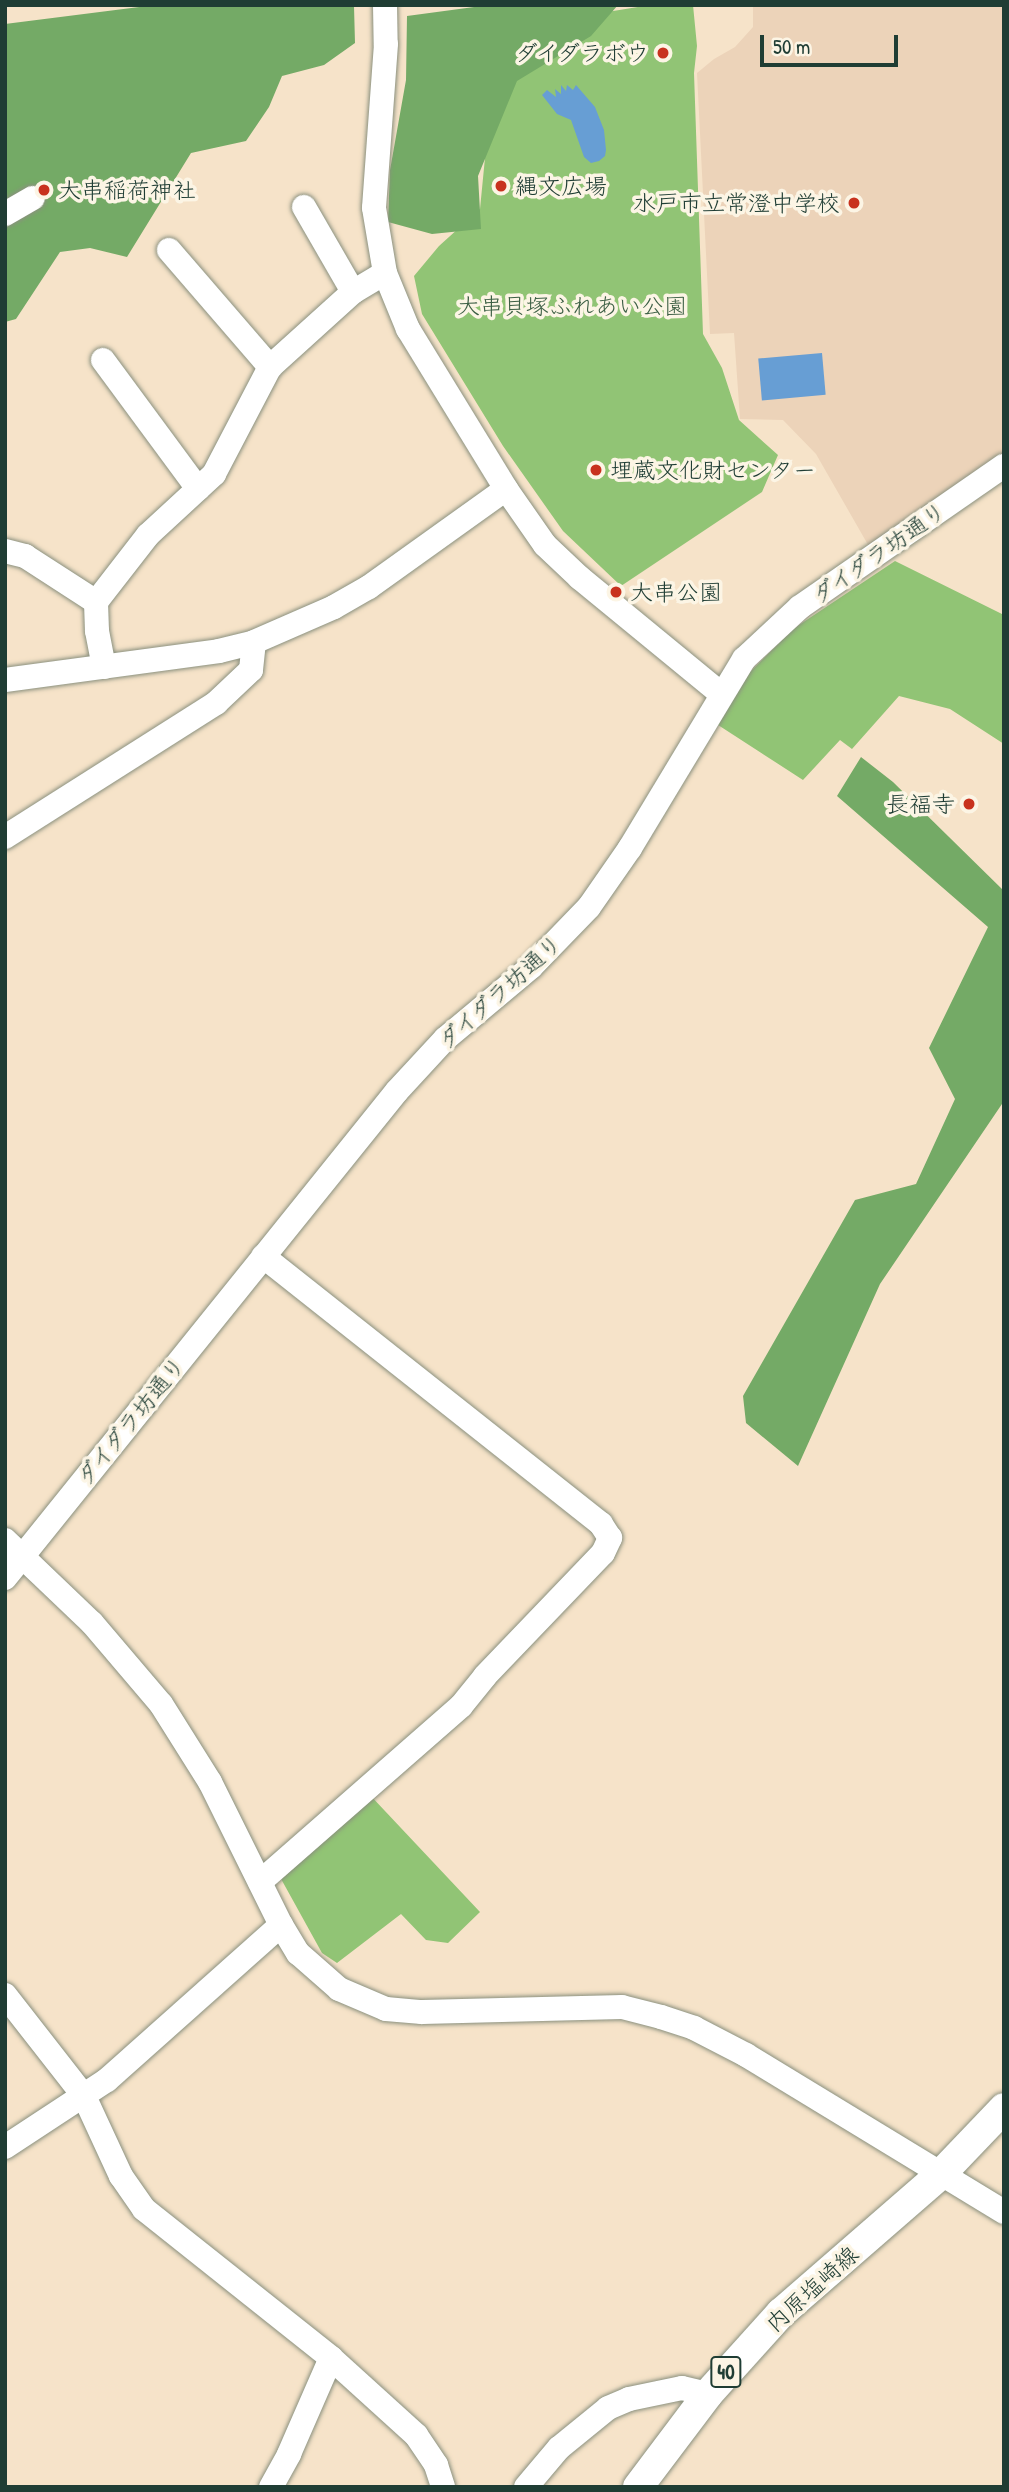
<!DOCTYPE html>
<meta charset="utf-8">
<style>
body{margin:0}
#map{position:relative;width:1009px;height:2492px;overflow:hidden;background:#f6e3c9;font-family:"Patrick Hand","Klee One",sans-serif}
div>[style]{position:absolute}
.built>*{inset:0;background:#ecd3b9}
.green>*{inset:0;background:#91c475}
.forest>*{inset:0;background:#74aa66}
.water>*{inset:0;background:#679ed4;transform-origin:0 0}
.roads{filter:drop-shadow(0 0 2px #8a907e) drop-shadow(0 0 2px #8a907e)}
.minor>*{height:24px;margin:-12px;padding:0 12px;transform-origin:12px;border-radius:12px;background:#fff}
.major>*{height:30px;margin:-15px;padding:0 15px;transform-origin:15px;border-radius:15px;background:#fff}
.dots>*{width:19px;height:19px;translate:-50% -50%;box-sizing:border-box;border:4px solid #fcf5e5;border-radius:50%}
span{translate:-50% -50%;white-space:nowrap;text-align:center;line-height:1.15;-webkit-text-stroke:7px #fcf5e5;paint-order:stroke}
.shield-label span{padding:2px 5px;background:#fcf5e5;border:2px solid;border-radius:5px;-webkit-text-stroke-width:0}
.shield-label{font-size:21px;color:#1f3d34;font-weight:700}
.poi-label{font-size:23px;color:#1f3d34}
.right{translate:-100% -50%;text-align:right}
.left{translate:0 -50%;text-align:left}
.park-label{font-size:23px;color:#3c5f44}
.street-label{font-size:23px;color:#1f3d34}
.frame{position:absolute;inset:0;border:7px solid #1f3d34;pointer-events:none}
.scale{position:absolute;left:760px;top:35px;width:138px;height:32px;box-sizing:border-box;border:4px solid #1f3d34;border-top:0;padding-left:9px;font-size:21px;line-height:24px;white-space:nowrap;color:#1f3d34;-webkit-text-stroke:5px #fcf5e5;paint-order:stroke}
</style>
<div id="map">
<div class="built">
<div style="clip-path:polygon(753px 5px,1004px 5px,1004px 455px,871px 550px,816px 454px,783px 420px,740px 419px,734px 333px,710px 334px,697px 73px,714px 59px,735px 47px,753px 27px)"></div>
</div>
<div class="green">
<div style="clip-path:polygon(650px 5px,693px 5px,697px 46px,694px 73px,703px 334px,722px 368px,739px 420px,778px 455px,762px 492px,621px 586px,563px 531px,503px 446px,422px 314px,414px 276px,439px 246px,480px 209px,488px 127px,509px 28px)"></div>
<div style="clip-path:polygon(895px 561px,1004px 615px,1004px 744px,950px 709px,899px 696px,852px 749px,840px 740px,803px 780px,715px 723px,750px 672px,793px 629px)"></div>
<div style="clip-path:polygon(369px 1794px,480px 1912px,448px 1943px,426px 1940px,401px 1914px,337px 1963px,322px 1953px,280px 1877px)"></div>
</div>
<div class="forest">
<div style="clip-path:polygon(155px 5px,354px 6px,355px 43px,324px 65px,282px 76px,269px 107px,246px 141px,191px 153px,127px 257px,90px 248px,60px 252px,16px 319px,5px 322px,5px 24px)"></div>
<div style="clip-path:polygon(489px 5px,618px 5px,591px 36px,517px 81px,478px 176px,481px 229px,432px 234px,388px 222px,390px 170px,406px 80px,407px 16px)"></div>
<div style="clip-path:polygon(861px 757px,893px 782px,1004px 891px,1004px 1101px,880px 1284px,798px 1466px,746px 1423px,743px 1396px,855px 1200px,916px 1184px,955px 1099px,929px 1048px,988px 927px,837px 796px)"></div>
</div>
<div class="water">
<div style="clip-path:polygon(561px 85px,566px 91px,567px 85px,573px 90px,576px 85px,595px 107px,604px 130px,606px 150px,605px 156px,599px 161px,591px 163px,584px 157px,571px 120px,557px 114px,542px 95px,547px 90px,556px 97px,555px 89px,561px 94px)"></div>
<div style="left:822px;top:353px;width:42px;height:64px;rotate:85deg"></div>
</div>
<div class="roads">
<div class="minor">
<div style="left:385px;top:5px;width:39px;rotate:89deg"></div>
<div style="left:386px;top:44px;width:164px;rotate:94.2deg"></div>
<div style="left:374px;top:208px;width:66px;rotate:80.4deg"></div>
<div style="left:385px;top:273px;width:61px;rotate:67.7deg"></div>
<div style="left:408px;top:329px;width:188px;rotate:58.5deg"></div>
<div style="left:506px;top:489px;width:68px;rotate:55.1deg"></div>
<div style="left:545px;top:545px;width:48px;rotate:43.3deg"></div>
<div style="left:580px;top:578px;width:183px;rotate:39.4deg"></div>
<div style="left:304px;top:207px;width:98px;rotate:60deg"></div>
<div style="left:5px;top:214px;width:32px;rotate:-30deg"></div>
<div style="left:169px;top:250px;width:155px;rotate:49.2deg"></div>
<div style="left:103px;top:360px;width:160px;rotate:53.6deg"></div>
<div style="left:5px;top:551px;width:21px;rotate:14deg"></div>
<div style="left:25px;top:556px;width:85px;rotate:32.9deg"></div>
<div style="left:104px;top:667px;width:37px;rotate:-101deg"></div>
<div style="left:97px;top:631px;width:29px;rotate:-92deg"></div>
<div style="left:96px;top:602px;width:85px;rotate:-52.2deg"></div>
<div style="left:148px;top:535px;width:90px;rotate:-42.7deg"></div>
<div style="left:214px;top:474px;width:121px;rotate:-62.4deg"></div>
<div style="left:270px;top:367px;width:112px;rotate:-42.1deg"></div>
<div style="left:353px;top:292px;width:37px;rotate:-31deg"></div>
<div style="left:5px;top:680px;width:216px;rotate:-7.7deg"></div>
<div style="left:219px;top:651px;width:36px;rotate:-14deg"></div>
<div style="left:254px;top:642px;width:87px;rotate:-23.6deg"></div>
<div style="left:334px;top:607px;width:40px;rotate:-29.7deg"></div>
<div style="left:369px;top:587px;width:168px;rotate:-35.6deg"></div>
<div style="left:5px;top:837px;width:250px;rotate:-32.4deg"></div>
<div style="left:216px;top:703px;width:48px;rotate:-43.3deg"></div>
<div style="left:251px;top:670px;width:28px;rotate:-84deg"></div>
<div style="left:5px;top:1540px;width:120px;rotate:43.7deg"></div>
<div style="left:92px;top:1623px;width:106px;rotate:49.6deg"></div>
<div style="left:161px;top:1704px;width:92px;rotate:57.9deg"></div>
<div style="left:210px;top:1782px;width:160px;rotate:63.6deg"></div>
<div style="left:281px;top:1925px;width:33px;rotate:59deg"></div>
<div style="left:298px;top:1953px;width:55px;rotate:41.3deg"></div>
<div style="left:339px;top:1989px;width:51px;rotate:23.1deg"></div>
<div style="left:386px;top:2009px;width:36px;rotate:5deg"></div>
<div style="left:422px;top:2012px;width:200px;rotate:-1.4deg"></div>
<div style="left:622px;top:2007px;width:40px;rotate:14.4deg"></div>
<div style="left:661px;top:2017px;width:35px;rotate:18deg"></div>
<div style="left:694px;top:2028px;width:59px;rotate:27.4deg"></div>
<div style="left:746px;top:2055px;width:302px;rotate:31.3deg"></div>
<div style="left:5px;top:1578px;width:625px;rotate:-51.17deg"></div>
<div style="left:397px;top:1091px;width:71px;rotate:-47.3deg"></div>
<div style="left:445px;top:1039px;width:112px;rotate:-39.9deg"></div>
<div style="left:531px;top:967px;width:83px;rotate:-46deg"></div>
<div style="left:589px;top:907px;width:72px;rotate:-55.2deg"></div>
<div style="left:630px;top:848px;width:221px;rotate:-58.9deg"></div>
<div style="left:744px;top:659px;width:76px;rotate:-42.9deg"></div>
<div style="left:800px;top:607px;width:248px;rotate:-34.7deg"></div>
<div style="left:260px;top:1882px;width:267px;rotate:-41.2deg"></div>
<div style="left:461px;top:1706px;width:38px;rotate:-51deg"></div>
<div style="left:485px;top:1676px;width:170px;rotate:-46.2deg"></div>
<div style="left:603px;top:1553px;width:17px;rotate:-65deg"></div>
<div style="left:610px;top:1538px;width:17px;rotate:-123deg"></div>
<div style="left:601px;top:1524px;width:431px;rotate:-141.6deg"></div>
<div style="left:5px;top:1995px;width:128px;rotate:52deg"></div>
<div style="left:84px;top:2096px;width:88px;rotate:65.2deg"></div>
<div style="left:121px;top:2176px;width:40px;rotate:55.1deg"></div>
<div style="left:144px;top:2209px;width:239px;rotate:38.5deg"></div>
<div style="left:331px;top:2358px;width:115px;rotate:42.2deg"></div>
<div style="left:416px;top:2435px;width:36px;rotate:56deg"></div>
<div style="left:436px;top:2465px;width:23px;rotate:72deg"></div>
<div style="left:5px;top:2147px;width:122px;rotate:-33.3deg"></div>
<div style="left:107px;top:2080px;width:233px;rotate:-41.7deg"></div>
<div style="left:271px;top:2487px;width:38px;rotate:-61deg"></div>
<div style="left:289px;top:2454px;width:105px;rotate:-66.4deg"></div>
<div style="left:526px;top:2487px;width:51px;rotate:-49.8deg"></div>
<div style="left:559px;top:2448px;width:63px;rotate:-39.2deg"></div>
<div style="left:608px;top:2408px;width:23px;rotate:-23deg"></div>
<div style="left:629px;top:2399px;width:54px;rotate:-11.7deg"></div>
<div style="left:682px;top:2388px;width:27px;rotate:13deg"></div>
</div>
<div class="major">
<div style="left:638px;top:2487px;width:116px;rotate:-53deg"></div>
<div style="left:708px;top:2394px;width:109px;rotate:-48deg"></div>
<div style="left:781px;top:2313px;width:212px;rotate:-41deg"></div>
<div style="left:941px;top:2174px;width:91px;rotate:-46.3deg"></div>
</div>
</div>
<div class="dots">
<div style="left:663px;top:53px;background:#c8321e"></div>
<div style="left:501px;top:186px;background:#c8321e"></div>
<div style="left:44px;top:190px;background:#c8321e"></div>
<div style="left:854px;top:203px;background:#c8321e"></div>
<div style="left:596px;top:470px;background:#c8321e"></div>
<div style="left:616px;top:592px;background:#c8321e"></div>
<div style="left:969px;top:804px;background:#c8321e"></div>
</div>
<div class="shield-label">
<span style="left:726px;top:2372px">40</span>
</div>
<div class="poi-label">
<span class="right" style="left:649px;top:53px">ダイダラボウ</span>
<span class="left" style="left:515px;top:186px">縄文広場</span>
<span class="left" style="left:58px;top:190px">大串稲荷神社</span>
<span class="right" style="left:840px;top:203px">水戸市立常澄中学校</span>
<span class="left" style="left:610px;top:470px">埋蔵文化財センター</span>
<span class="left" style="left:630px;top:592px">大串公園</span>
<span class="right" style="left:955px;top:804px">長福寺</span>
</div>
<div class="park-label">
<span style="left:572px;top:306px">大串貝塚ふれあい公園</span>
</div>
<div class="street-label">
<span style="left:879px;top:553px;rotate:-35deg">ダイダラ坊通り</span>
<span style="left:500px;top:992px;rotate:-42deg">ダイダラ坊通り</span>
<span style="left:131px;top:1421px;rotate:-51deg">ダイダラ坊通り</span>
<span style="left:812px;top:2289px;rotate:-42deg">内原塩崎線</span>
</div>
<div class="frame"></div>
<div class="scale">50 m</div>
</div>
